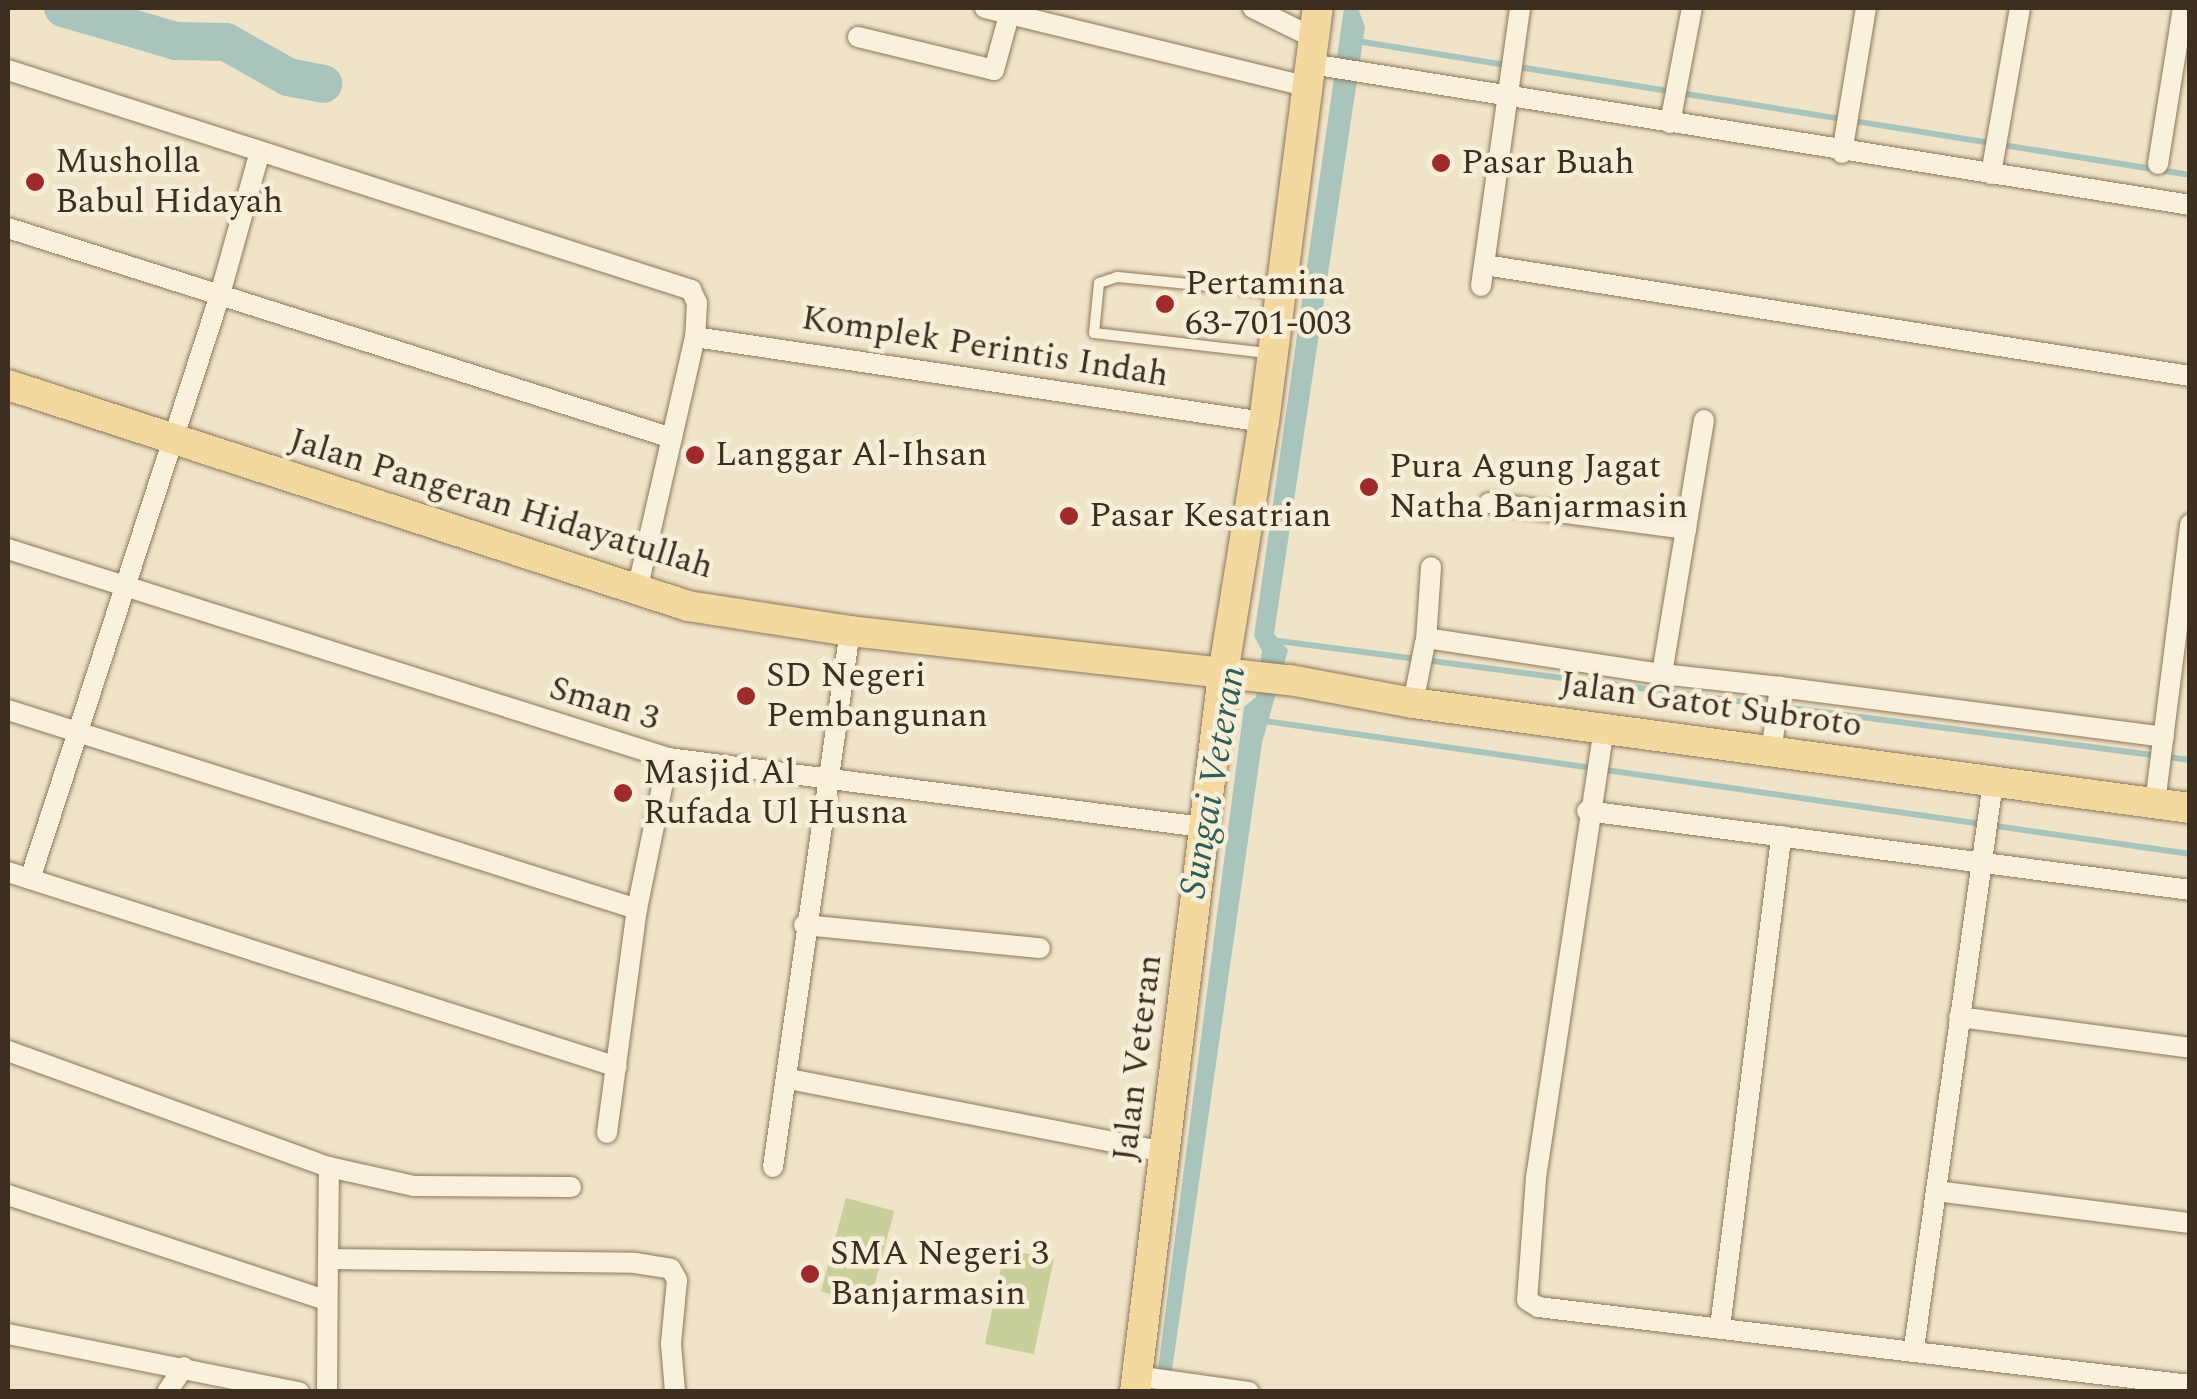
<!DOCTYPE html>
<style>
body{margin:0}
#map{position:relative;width:2197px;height:1399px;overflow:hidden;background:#f0e4c8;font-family:Spectral,serif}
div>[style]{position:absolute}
.green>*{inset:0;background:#c9cf9b;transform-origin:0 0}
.water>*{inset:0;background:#a9c4bc}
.stream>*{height:6px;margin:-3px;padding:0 3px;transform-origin:3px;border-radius:3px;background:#a9c4bc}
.river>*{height:38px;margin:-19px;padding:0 19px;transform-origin:19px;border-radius:19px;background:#a9c4bc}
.roads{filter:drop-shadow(0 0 2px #8d765c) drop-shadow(0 0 2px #8d765c)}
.service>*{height:10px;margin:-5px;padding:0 5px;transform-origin:5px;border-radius:5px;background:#faf1dc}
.minor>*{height:20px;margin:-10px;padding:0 10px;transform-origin:10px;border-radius:10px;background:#faf1dc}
.primary>*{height:30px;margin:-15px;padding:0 15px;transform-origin:15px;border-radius:15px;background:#f3d9a0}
.dots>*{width:28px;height:28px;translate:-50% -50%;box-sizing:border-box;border:5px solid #f7eed8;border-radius:50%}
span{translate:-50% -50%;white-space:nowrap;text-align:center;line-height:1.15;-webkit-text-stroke:9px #f7eed8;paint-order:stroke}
.poi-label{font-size:35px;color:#3d2e20}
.left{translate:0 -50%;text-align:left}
.street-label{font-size:35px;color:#3d2e20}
.water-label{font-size:38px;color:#2f5d5a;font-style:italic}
.frame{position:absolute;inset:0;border:10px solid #3d2e20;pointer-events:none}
</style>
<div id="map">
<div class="green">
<div style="left:846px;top:1198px;width:50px;height:97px;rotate:15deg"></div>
<div style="left:1005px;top:1249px;width:50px;height:97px;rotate:12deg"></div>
</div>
<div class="water">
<div style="clip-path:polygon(1344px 8px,1358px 8px,1365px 27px,1274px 634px,1288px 650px,1262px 743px,1169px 1391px,1155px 1392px,1244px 707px,1256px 697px,1262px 651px,1254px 636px)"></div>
</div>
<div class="stream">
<div style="left:1357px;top:41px;width:844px;rotate:9.14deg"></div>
<div style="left:1279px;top:641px;width:919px;rotate:7.44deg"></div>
<div style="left:1265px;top:721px;width:935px;rotate:8.18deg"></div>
</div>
<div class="river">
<div style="left:63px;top:8px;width:118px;rotate:16.3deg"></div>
<div style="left:176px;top:41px;width:50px;rotate:1.1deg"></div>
<div style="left:226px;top:42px;width:71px;rotate:29.4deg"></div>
<div style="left:288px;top:77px;width:36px;rotate:11deg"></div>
</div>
<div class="roads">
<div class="service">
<div style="left:1267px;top:353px;width:174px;rotate:-173.4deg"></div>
<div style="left:1094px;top:333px;width:50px;rotate:-84.3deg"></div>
<div style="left:1099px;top:283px;width:20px;rotate:-18deg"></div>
<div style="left:1118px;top:277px;width:161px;rotate:5.7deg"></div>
</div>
<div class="minor">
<div style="left:985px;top:8px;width:333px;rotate:13.7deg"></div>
<div style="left:1253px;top:8px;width:68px;rotate:26.2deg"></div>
<div style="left:858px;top:37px;width:140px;rotate:13.6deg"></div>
<div style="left:994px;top:70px;width:64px;rotate:-74.7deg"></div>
<div style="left:1311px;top:64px;width:890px;rotate:9.11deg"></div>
<div style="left:8px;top:70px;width:718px;rotate:17.85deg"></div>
<div style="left:691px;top:290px;width:14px;rotate:65deg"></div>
<div style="left:697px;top:303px;width:34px;rotate:93deg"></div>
<div style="left:695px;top:337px;width:260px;rotate:102.9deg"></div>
<div style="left:1670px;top:123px;width:117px;rotate:-79.2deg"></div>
<div style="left:1842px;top:153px;width:147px;rotate:-80.6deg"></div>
<div style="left:2158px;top:164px;width:158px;rotate:-80.9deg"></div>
<div style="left:1991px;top:174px;width:169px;rotate:-80.1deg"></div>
<div style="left:8px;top:228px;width:696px;rotate:17.55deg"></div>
<div style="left:1485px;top:265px;width:714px;rotate:8.95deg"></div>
<div style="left:1481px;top:286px;width:281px;rotate:-82deg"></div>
<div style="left:695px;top:337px;width:575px;rotate:8.5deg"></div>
<div style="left:1704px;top:420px;width:257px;rotate:99.4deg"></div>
<div style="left:1662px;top:674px;width:119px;rotate:6.3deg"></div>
<div style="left:1489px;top:503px;width:199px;rotate:7.5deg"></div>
<div style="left:8px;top:549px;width:692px;rotate:17.57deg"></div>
<div style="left:668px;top:758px;width:538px;rotate:7.36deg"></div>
<div style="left:1426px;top:641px;width:74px;rotate:-86.1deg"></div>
<div style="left:1413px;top:703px;width:61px;rotate:-78.7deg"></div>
<div style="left:1425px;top:643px;width:8px;rotate:-30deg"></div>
<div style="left:1432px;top:639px;width:233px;rotate:8.7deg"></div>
<div style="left:8px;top:710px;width:660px;rotate:17.56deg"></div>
<div style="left:1604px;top:728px;width:455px;rotate:98.6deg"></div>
<div style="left:1536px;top:1178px;width:122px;rotate:94.2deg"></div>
<div style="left:1527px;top:1300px;width:13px;rotate:32deg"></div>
<div style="left:1538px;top:1307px;width:657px;rotate:6.82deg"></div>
<div style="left:1771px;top:753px;width:67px;rotate:-82.2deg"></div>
<div style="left:1780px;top:687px;width:387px;rotate:7.4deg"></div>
<div style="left:2155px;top:803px;width:281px;rotate:-82.8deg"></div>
<div style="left:1587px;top:811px;width:608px;rotate:7.46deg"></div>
<div style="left:8px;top:872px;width:639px;rotate:17.75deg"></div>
<div style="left:30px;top:879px;width:611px;rotate:-71.98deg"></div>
<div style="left:219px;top:298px;width:148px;rotate:-74.4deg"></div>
<div style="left:804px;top:925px;width:237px;rotate:5.6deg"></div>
<div style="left:1959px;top:1017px;width:233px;rotate:7.6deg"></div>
<div style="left:8px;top:1051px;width:341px;rotate:19.9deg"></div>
<div style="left:789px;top:1079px;width:384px;rotate:11deg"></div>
<div style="left:607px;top:1133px;width:226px;rotate:-82.4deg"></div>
<div style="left:637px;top:909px;width:154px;rotate:-78.4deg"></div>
<div style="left:773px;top:1167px;width:542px;rotate:-81.83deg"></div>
<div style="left:1936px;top:1191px;width:256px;rotate:7.2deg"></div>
<div style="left:8px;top:1195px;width:334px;rotate:18.3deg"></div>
<div style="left:328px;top:1259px;width:92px;rotate:-89.4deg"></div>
<div style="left:329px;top:1167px;width:87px;rotate:12.6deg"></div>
<div style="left:414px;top:1186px;width:157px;rotate:0.4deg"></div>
<div style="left:1720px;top:1328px;width:496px;rotate:-82.9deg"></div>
<div style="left:8px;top:1334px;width:297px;rotate:11.3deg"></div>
<div style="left:1914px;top:1348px;width:571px;rotate:-82.05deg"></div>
<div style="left:1137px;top:1376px;width:113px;rotate:8.1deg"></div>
<div style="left:167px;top:1392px;width:30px;rotate:-56deg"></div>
<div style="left:327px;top:1392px;width:133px;rotate:-89.6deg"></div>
<div style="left:328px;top:1259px;width:307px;rotate:0.7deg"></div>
<div style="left:635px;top:1263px;width:36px;rotate:9deg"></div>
<div style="left:671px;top:1269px;width:13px;rotate:61deg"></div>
<div style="left:677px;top:1280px;width:64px;rotate:95.4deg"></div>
<div style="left:671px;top:1344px;width:48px;rotate:85.2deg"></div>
</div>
<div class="primary">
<div style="left:8px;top:385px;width:715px;rotate:18deg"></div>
<div style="left:688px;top:606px;width:164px;rotate:8.8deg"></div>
<div style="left:850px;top:631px;width:443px;rotate:6.4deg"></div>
<div style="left:1290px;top:680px;width:125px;rotate:10.6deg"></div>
<div style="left:1413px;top:703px;width:784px;rotate:7.7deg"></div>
<div style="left:1135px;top:1392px;width:723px;rotate:-83.01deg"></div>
<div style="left:1223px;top:674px;width:255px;rotate:-80.8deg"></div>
<div style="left:1264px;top:422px;width:418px;rotate:-82.6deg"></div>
</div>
</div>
<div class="dots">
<div style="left:1441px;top:163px;background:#9e2a2b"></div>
<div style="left:35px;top:182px;background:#9e2a2b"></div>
<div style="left:1165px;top:304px;background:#9e2a2b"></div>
<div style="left:695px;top:455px;background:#9e2a2b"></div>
<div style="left:1369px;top:487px;background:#9e2a2b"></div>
<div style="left:1069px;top:516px;background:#9e2a2b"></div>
<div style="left:746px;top:696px;background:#9e2a2b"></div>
<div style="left:623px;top:793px;background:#9e2a2b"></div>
<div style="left:810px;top:1274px;background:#9e2a2b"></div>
</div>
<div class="poi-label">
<span class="left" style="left:55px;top:182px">Musholla<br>Babul Hidayah</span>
<span class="left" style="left:1461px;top:163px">Pasar Buah</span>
<span class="left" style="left:1185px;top:304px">Pertamina<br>63-701-003</span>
<span class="left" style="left:715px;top:455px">Langgar Al-Ihsan</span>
<span class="left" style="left:1389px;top:487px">Pura Agung Jagat<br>Natha Banjarmasin</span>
<span class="left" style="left:1089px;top:516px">Pasar Kesatrian</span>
<span class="left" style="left:766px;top:696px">SD Negeri<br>Pembangunan</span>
<span class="left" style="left:643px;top:793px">Masjid Al<br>Rufada Ul Husna</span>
<span class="left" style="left:830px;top:1274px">SMA Negeri 3<br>Banjarmasin</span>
</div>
<div class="street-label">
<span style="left:985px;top:347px;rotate:9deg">Komplek Perintis Indah</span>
<span style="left:501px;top:504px;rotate:17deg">Jalan Pangeran Hidayatullah</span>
<span style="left:604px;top:704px;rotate:17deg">Sman 3</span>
<span style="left:1711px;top:705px;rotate:8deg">Jalan Gatot Subroto</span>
<span style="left:1138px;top:1058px;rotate:-83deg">Jalan Veteran</span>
</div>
<div class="water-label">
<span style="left:1214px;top:782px;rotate:-80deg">Sungai Veteran</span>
</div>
<div class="frame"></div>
</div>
